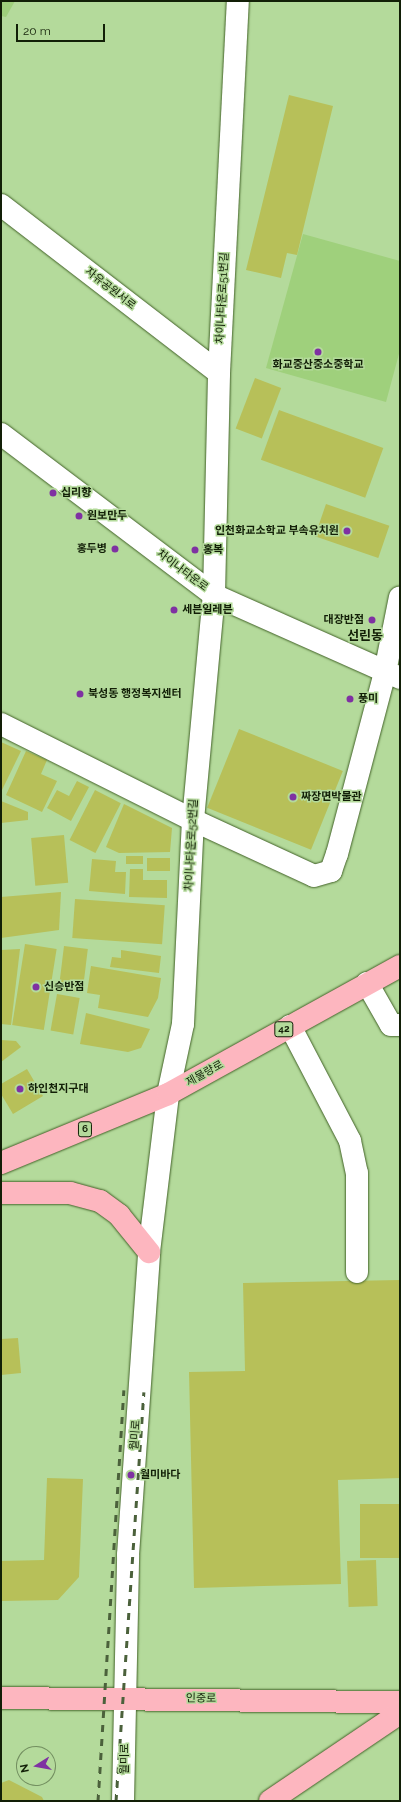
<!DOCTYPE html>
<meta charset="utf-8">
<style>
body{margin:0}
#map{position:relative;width:401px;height:1802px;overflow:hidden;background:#b4da9b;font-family:Raleway,"Noto Sans KR",sans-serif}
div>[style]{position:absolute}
.green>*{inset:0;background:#9fd07c}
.building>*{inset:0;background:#b7c059;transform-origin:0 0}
.roads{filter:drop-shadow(0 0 1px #426228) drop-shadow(0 0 1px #426228)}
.minor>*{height:22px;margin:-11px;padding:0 11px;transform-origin:11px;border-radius:11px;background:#fff}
.major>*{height:22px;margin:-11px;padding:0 11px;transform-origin:11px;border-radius:11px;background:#fdb6bf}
.rail>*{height:3px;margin-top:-1.5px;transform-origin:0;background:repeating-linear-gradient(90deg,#4b613b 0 7px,transparent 0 14px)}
.dots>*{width:11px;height:11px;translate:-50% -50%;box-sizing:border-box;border:2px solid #b4da9b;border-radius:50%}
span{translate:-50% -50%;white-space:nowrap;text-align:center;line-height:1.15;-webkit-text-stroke:3px #b4da9b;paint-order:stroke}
.shield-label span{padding:1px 3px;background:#b4da9b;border:1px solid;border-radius:3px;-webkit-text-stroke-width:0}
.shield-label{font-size:10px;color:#121f07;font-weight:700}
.street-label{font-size:11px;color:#121f07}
.poi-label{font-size:11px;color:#121f07;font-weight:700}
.left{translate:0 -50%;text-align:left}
.right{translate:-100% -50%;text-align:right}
.quarter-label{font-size:13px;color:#121f07;font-weight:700}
.frame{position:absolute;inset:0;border:2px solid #121f07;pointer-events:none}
.north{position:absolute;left:16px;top:1746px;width:40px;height:40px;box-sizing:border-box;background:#b4da9b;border:1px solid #738f60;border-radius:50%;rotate:259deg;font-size:11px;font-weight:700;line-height:16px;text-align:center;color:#121f07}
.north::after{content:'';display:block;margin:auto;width:14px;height:18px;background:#7f31a2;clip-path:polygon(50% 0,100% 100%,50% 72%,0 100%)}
.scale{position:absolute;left:16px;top:24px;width:89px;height:18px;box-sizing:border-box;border:2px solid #121f07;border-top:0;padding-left:5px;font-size:12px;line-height:14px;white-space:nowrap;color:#121f07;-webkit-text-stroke:3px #b4da9b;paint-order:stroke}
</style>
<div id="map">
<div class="green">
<div style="clip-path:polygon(1px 1px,15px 1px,6px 17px,1px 16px)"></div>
<div style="clip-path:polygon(303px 234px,400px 261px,400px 350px,386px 402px,266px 368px)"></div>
</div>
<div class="building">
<div style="clip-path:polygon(289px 95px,333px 106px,297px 255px,287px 253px,281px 278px,246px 270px)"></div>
<div style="left:255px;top:378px;width:28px;height:54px;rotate:21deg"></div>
<div style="left:279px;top:410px;width:111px;height:53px;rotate:20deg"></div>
<div style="left:326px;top:504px;width:67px;height:34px;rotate:19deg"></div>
<div style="left:239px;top:729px;width:112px;height:85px;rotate:22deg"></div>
<div style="clip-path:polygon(1px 742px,21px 751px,2px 790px,1px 790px)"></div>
<div style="clip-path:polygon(26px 751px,47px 760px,41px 774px,57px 781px,42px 812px,6px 795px)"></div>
<div style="clip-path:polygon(77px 781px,89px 787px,71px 821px,47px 808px,57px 790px,69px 796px)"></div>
<div style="left:95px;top:790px;width:29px;height:56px;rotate:27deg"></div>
<div style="clip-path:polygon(1px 801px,28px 812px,28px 820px,1px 823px)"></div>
<div style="clip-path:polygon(124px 804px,172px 828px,170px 852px,119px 853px,106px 847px)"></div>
<div style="left:64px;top:835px;width:48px;height:33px;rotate:85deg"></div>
<div style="left:143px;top:856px;width:8px;height:17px;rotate:90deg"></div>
<div style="left:147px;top:858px;width:23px;height:13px"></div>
<div style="clip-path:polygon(92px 859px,116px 861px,115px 872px,126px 872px,125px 894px,89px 891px)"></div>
<div style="clip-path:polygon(130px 869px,143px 869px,143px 880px,167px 880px,167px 898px,129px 897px)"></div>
<div style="clip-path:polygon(61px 892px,59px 930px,1px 938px,1px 897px)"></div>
<div style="left:75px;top:899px;width:90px;height:39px;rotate:4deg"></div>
<div style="left:25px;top:944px;width:32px;height:82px;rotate:9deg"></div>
<div style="left:64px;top:946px;width:24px;height:44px;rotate:7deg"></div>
<div style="clip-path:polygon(20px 949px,11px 1025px,1px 1024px,1px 950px)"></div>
<div style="clip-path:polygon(121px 950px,161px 956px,159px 973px,110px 967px,112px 957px,121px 958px)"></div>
<div style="clip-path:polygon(91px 966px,161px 978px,158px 998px,148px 1017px,98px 1008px,100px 995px,87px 993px)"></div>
<div style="left:57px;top:994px;width:23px;height:37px;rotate:10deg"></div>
<div style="clip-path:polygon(86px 1013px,150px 1029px,141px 1048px,128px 1052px,80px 1044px)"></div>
<div style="clip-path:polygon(1px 1040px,16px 1041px,21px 1047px,1px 1062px)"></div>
<div style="clip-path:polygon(27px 1069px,43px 1096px,13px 1114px,1px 1094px,1px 1084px)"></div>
<div style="clip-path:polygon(400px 1280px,400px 1478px,338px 1480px,341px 1584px,194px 1588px,189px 1372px,245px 1371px,243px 1283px)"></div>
<div style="clip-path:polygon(18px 1338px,21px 1373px,1px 1375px,1px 1339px)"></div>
<div style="clip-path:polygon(47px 1478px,83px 1479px,79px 1577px,58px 1600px,1px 1601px,1px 1561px,44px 1560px)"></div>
<div style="left:400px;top:1504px;width:54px;height:40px;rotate:90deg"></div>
<div style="left:376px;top:1560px;width:46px;height:29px;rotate:88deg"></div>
<div style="clip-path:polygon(9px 1780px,42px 1797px,44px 1801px,1px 1801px,1px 1783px)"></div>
</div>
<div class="roads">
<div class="minor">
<div style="left:1px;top:205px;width:275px;rotate:37.6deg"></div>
<div style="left:1px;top:434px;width:267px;rotate:37.1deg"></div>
<div style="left:214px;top:595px;width:204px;rotate:24deg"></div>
<div style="left:1px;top:724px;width:215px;rotate:26.6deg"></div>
<div style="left:193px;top:820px;width:133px;rotate:24.8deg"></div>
<div style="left:314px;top:876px;width:18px;rotate:-16deg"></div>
<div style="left:331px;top:871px;width:18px;rotate:-71deg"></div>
<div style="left:337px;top:854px;width:188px;rotate:-75.2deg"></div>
<div style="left:385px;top:672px;width:76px;rotate:-78.7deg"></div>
<div style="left:367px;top:983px;width:48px;rotate:60.3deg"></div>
<div style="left:391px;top:1025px;width:9px"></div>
<div style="left:290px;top:1026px;width:130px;rotate:62.4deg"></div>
<div style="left:350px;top:1141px;width:33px;rotate:78deg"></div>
<div style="left:357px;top:1173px;width:99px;rotate:90deg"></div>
<div style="left:123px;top:1801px;width:246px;rotate:-88.8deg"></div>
<div style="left:128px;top:1555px;width:304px;rotate:-86deg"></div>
<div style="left:149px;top:1252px;width:159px;rotate:-83.1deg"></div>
<div style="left:168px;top:1094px;width:72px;rotate:-77.9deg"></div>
<div style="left:183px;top:1024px;width:204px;rotate:-87.2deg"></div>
<div style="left:193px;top:820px;width:226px;rotate:-84.7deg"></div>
<div style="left:214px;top:595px;width:222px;rotate:-88.7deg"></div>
<div style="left:219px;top:373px;width:372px;rotate:-87.1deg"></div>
</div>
<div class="major">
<div style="left:1px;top:1163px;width:181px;rotate:-22.4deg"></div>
<div style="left:168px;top:1094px;width:265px;rotate:-28.9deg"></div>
<div style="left:1px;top:1193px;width:69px"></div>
<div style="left:70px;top:1193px;width:31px;rotate:15deg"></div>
<div style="left:100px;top:1201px;width:24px;rotate:36deg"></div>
<div style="left:119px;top:1215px;width:48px;rotate:51deg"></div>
<div style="left:1px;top:1698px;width:399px;rotate:0.6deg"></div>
<div style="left:270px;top:1801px;width:157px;rotate:-34.1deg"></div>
</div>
</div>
<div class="rail">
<div style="left:98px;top:1801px;width:412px;rotate:-86.4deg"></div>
<div style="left:116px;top:1801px;width:410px;rotate:-86.1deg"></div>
</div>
<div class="dots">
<div style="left:318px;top:352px;background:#7f31a2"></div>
<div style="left:53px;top:493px;background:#7f31a2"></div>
<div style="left:79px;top:516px;background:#7f31a2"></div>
<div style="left:347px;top:531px;background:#7f31a2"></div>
<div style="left:115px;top:549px;background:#7f31a2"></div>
<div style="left:195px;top:550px;background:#7f31a2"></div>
<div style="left:174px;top:610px;background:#7f31a2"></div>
<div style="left:372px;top:620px;background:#7f31a2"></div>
<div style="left:80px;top:694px;background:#7f31a2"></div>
<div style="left:350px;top:699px;background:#7f31a2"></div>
<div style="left:293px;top:797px;background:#7f31a2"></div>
<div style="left:36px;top:987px;background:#7f31a2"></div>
<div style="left:20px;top:1089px;background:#7f31a2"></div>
<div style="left:131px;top:1475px;background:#7f31a2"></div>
</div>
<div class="shield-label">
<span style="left:284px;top:1029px">42</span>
<span style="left:85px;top:1129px">6</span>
</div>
<div class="street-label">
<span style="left:110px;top:289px;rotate:38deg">자유공원서로</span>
<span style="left:223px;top:298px;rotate:-87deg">차이나타운로51번길</span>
<span style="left:182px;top:571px;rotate:37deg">차이나타운로</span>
<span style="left:192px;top:845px;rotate:-87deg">차이나타운로52번길</span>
<span style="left:205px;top:1074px;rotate:-29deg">제물량로</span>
<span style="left:136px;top:1435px;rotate:-86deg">월미로</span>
<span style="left:201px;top:1699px;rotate:1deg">인중로</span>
<span style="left:125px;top:1759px;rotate:-90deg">월미로</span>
</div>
<div class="poi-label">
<span style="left:318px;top:365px">화교중산중소중학교</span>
<span class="left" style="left:61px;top:493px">십리향</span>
<span class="left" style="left:87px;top:516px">원보만두</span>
<span class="right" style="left:339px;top:531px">인천화교소학교 부속유치원</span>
<span class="right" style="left:107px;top:549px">홍두병</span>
<span class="left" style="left:203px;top:550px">홍복</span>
<span class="left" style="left:182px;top:610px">세븐일레븐</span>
<span class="right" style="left:364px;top:620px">대장반점</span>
<span class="left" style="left:88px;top:694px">북성동 행정복지센터</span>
<span class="left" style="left:358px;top:699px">풍미</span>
<span class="left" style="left:301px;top:797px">짜장면박물관</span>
<span class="left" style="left:44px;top:987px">신승반점</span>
<span class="left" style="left:28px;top:1089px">하인천지구대</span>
<span class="left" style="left:140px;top:1475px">월미바다</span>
</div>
<div class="quarter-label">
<span style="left:365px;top:636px">선린동</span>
</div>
<div class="frame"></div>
<div class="north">N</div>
<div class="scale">20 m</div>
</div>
